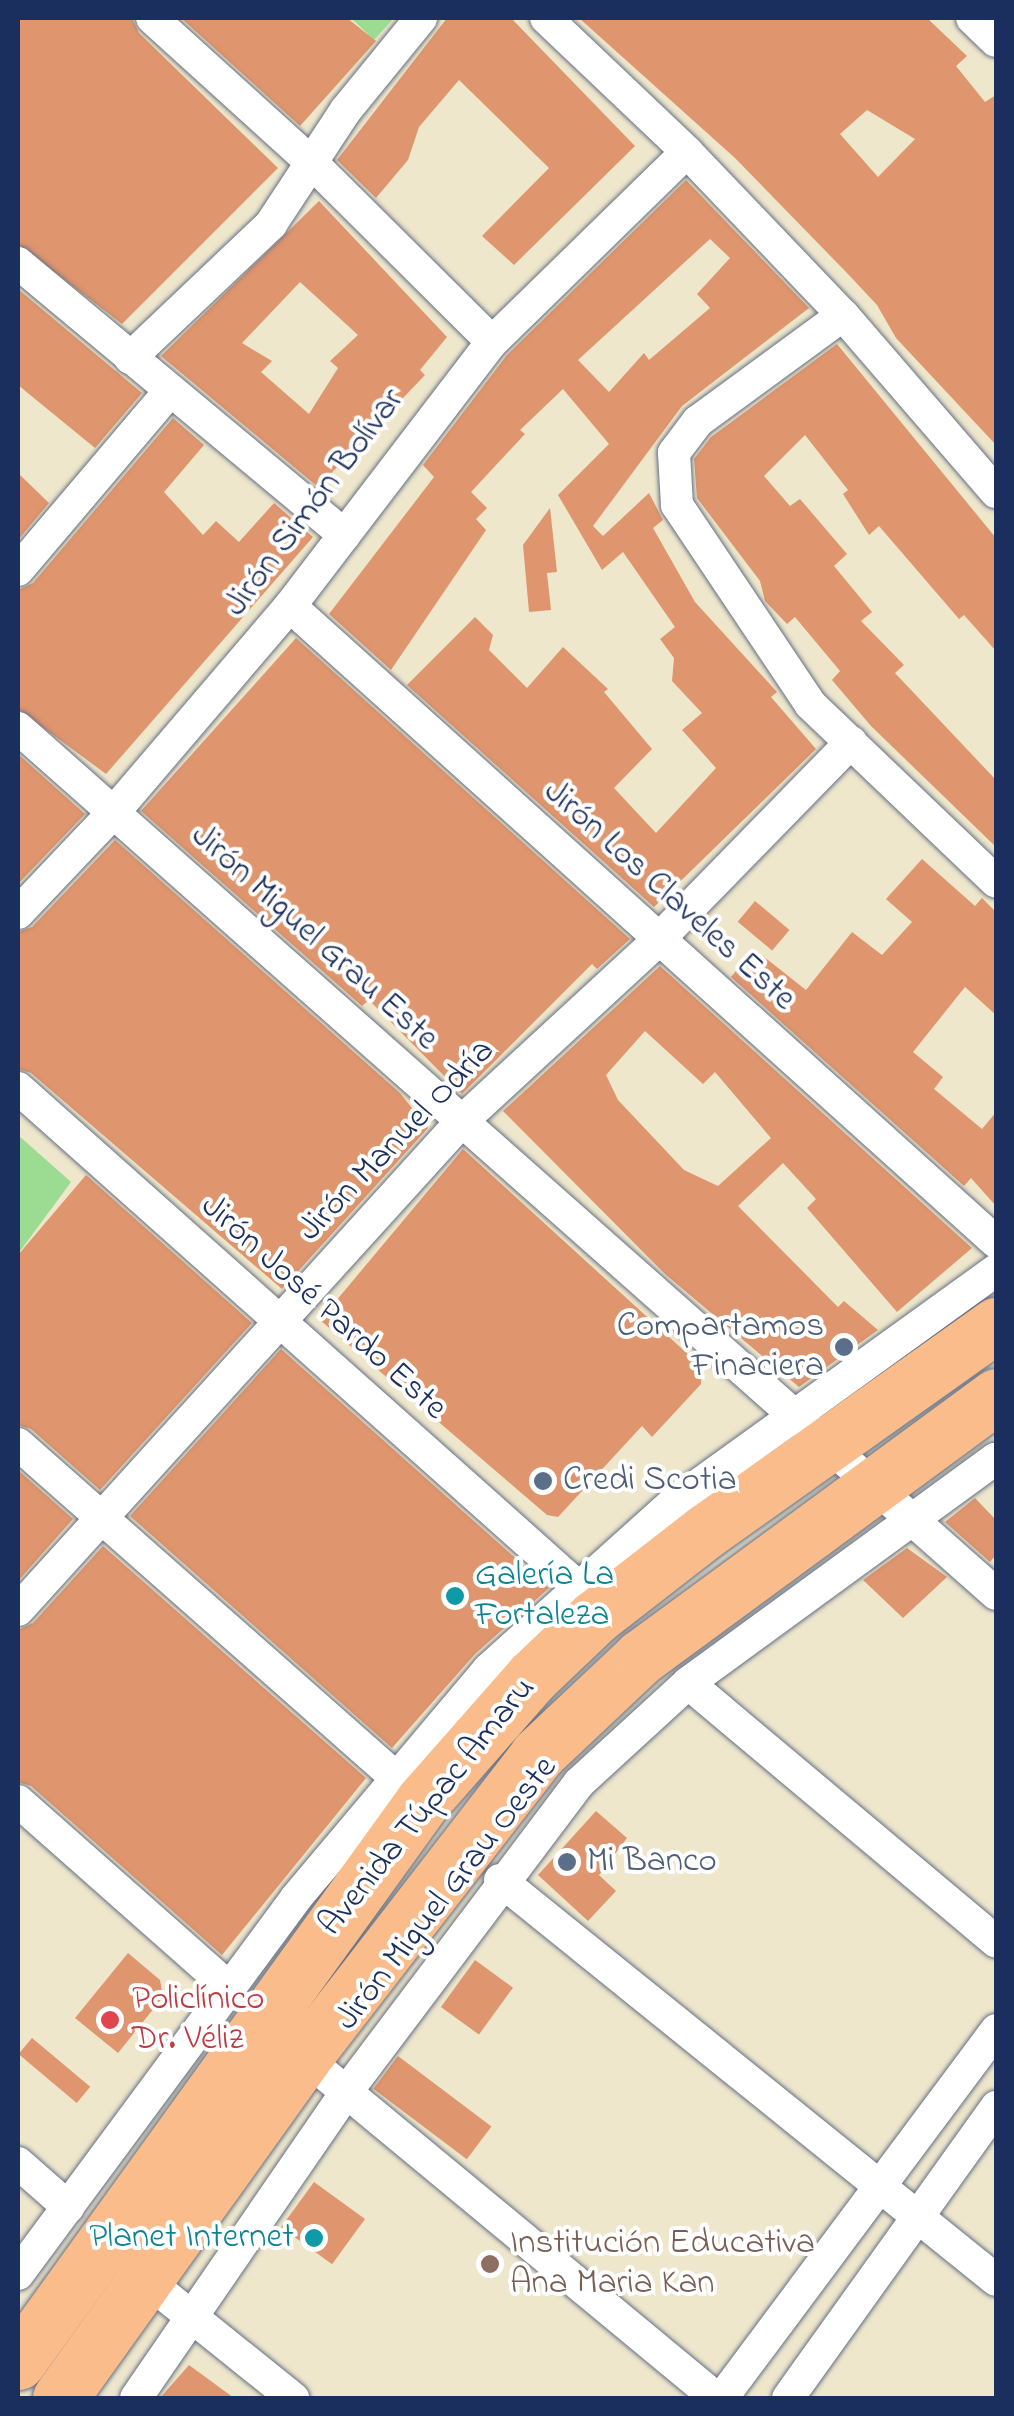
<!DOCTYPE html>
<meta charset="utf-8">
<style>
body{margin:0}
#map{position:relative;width:1014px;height:2416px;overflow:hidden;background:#eee7cc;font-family:"Indie Flower",sans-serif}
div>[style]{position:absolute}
.green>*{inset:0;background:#9cdc92}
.building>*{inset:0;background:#df956d;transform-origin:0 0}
.roads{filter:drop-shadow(0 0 2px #656f84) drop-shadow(0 0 2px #656f84)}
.street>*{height:32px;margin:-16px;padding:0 16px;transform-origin:16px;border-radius:16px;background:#fff}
.highway>*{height:55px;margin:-27.5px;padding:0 27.5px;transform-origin:27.5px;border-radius:27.5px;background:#fabc8b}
.dots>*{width:28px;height:28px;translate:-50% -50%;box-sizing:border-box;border:5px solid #fff;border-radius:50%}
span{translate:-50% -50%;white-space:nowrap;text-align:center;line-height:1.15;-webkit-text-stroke:8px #fff;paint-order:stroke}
.street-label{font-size:35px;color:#1b2f5e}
.service-label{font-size:35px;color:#4e5e75}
.right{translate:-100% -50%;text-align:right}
.left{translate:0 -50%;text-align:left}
.culture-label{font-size:35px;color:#0d838f}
.health-label{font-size:35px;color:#be3a42}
.education-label{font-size:35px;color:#785e54}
.frame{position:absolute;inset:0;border:20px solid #1b2f5e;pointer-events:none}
</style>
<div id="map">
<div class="green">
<div style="clip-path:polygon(351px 18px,394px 18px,374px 40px)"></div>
<div style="clip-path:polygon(18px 1135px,71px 1182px,18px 1254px)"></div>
</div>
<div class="building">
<div style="clip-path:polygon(18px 18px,132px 18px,139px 33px,278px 168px,122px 324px,18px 244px)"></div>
<div style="clip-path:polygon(181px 18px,347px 18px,376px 41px,300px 126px)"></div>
<div style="clip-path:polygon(447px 18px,511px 18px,635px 146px,514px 265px,482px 236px,549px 168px,459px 80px,419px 127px,408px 160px,376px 198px,337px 160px)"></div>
<div style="clip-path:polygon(evenodd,579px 18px,927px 18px,967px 56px,956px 66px,985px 102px,996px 95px,996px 445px,896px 338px,877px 305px,847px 273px,735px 158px,579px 18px,867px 110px,915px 139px,878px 177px,840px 134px,867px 110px)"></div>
<div style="clip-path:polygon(evenodd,686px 180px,809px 308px,682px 406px,593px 526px,603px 536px,649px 493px,663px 520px,653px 528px,695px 602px,777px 692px,771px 697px,816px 749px,654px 907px,407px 685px,475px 617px,493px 635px,489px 650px,527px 688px,563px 647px,608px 689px,604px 692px,652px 749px,614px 788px,656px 833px,716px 768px,682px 730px,702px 713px,672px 681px,674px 658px,660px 639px,675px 627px,623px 552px,602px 570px,558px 495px,609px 444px,563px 389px,520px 430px,525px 434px,471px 492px,487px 508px,476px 519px,486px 530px,391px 670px,329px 614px,434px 477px,423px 465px,507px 355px,686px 180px,710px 239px,730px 258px,697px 294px,710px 308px,649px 360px,644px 353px,609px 392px,578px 360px,710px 239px)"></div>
<div style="clip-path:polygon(evenodd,319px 201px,447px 337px,420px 370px,425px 375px,318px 487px,161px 356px,319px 201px,300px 282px,358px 335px,330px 361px,338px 368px,309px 414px,261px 372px,272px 361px,242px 343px,300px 282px)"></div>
<div style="clip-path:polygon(18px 289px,142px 393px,95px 448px,18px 385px)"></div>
<div style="clip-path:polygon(837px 344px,996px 538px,996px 651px,964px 615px,959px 619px,879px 526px,869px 535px,843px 494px,848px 490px,805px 435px,764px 476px,790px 506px,800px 499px,847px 554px,834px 566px,872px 612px,861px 621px,904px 665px,895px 673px,996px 780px,996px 847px,871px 726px,832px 680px,840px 671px,795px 617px,787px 624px,765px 601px,760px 581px,697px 498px,694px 459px,711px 437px)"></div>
<div style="clip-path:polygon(173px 418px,204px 445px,164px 492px,203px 535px,216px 521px,239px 542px,274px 503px,313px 537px,106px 774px,18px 709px,18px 590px,33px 583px)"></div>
<div style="clip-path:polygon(18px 473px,49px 503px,18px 540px)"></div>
<div style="clip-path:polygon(550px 508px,557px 572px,547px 573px,551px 610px,529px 612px,523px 545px)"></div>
<div style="clip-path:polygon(296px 638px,630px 939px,597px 969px,592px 964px,462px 1094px,369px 1000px,362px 1006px,141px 811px)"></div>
<div style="clip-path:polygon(18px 754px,85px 814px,18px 884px)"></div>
<div style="clip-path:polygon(115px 840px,400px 1093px,428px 1128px,282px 1289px,31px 1073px,18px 1069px,18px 932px,32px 927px)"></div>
<div style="clip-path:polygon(922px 859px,975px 906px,982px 898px,996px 912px,996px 1015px,965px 987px,913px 1052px,943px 1077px,934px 1089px,982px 1129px,996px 1112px,996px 1206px,971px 1178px,964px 1186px,731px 977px,754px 949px,806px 990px,852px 932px,882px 955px,912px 922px,886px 899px)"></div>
<div style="left:755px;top:901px;width:45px;height:27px;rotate:40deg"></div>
<div style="clip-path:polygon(evenodd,660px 966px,972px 1248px,897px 1312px,807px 1208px,816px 1199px,783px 1163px,738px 1206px,838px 1307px,844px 1301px,878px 1330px,799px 1387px,665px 1274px,503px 1111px,660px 966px,645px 1031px,703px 1084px,715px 1072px,771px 1138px,718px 1186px,684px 1170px,618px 1100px,606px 1075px,645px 1031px)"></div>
<div style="clip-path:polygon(463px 1149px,702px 1367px,701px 1384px,652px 1437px,642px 1426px,558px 1517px,547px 1515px,320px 1320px)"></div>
<div style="clip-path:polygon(86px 1175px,252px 1323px,100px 1490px,31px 1429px,18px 1425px,18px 1255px)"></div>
<div style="clip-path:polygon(281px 1349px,549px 1588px,475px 1654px,392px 1748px,130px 1516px)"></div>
<div style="clip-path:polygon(18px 1470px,73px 1519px,18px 1581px)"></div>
<div style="clip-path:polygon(975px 1498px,996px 1520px,996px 1555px,990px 1562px,945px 1522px)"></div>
<div style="clip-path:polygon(103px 1546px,366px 1778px,222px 1955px,31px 1786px,18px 1782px,18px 1630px,33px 1623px)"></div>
<div style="clip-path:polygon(907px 1548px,947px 1577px,903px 1618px,863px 1580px)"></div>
<div style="clip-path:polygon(596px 1811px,627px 1838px,599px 1875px,616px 1891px,588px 1921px,538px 1875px)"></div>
<div style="clip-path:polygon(128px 1953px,160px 1980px,163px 1997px,118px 2053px,75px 2018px)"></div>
<div style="left:475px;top:1960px;width:47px;height:58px;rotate:36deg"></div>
<div style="left:32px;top:2038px;width:76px;height:21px;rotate:40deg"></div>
<div style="left:398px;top:2056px;width:117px;height:41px;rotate:37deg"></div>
<div style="left:314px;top:2182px;width:63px;height:56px;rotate:36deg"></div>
<div style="clip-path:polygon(189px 2365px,234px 2398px,160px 2398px)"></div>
</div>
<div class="roads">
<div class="street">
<div style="left:152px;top:18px;width:217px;rotate:42.2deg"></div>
<div style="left:313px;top:164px;width:252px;rotate:44.8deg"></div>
<div style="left:546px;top:18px;width:195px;rotate:43.5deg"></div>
<div style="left:687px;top:152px;width:226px;rotate:46.3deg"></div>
<div style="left:843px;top:315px;width:234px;rotate:49.2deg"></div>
<div style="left:972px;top:18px;width:33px;rotate:44deg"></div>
<div style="left:18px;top:263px;width:425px;rotate:39.8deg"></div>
<div style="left:843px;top:315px;width:180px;rotate:143.8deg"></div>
<div style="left:698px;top:421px;width:40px;rotate:127deg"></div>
<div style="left:674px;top:453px;width:52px;rotate:86.7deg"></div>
<div style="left:677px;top:505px;width:239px;rotate:56.2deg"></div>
<div style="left:810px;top:704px;width:257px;rotate:43.7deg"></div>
<div style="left:130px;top:358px;width:195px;rotate:-43.5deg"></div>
<div style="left:271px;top:224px;width:136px;rotate:-56.7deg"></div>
<div style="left:346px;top:110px;width:119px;rotate:-50.8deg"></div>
<div style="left:18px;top:570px;width:235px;rotate:-49.7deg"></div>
<div style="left:290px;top:606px;width:950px;rotate:42.01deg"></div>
<div style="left:18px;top:728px;width:1306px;rotate:41.52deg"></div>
<div style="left:18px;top:913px;width:139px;rotate:-46.5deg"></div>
<div style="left:114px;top:812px;width:271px;rotate:-49.5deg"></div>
<div style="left:290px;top:606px;width:332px;rotate:-52.6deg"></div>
<div style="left:492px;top:342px;width:272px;rotate:-44.3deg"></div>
<div style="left:18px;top:1088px;width:747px;rotate:41.69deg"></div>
<div style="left:18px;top:1444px;width:502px;rotate:41.44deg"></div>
<div style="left:18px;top:1610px;width:658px;rotate:-47.77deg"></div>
<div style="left:460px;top:1123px;width:268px;rotate:-42.7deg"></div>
<div style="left:657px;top:941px;width:278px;rotate:-45.7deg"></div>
<div style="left:688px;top:1683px;width:402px;rotate:40deg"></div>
<div style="left:18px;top:1801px;width:282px;rotate:41.5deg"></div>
<div style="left:500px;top:1880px;width:637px;rotate:38.88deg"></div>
<div style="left:304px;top:2057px;width:535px;rotate:39.61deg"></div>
<div style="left:18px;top:2163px;width:67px;rotate:41.3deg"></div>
<div style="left:18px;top:2274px;width:468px;rotate:-53.5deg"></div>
<div style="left:296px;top:1898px;width:299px;rotate:-49.9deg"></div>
<div style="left:489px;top:1669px;width:246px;rotate:-42deg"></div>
<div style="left:672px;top:1504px;width:400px;rotate:-35.8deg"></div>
<div style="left:146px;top:2280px;width:189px;rotate:38.8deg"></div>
<div style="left:136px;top:2398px;width:373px;rotate:-55.5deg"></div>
<div style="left:347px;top:2091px;width:386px;rotate:-53deg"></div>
<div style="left:579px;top:1783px;width:148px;rotate:-42.5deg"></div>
<div style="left:688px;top:1683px;width:381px;rotate:-36.1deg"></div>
<div style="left:722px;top:2398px;width:459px;rotate:-53.3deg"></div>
<div style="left:788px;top:2398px;width:358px;rotate:-54.4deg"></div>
</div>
<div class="highway">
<div style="left:18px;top:2362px;width:692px;rotate:-54.17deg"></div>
<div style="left:423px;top:1801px;width:165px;rotate:-48.7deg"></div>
<div style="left:532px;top:1677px;width:87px;rotate:-43.6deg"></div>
<div style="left:595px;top:1617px;width:140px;rotate:-37.8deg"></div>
<div style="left:706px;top:1531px;width:356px;rotate:-35.4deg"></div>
<div style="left:60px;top:2398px;width:419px;rotate:-54.4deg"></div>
<div style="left:304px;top:2057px;width:381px;rotate:-52.3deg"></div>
<div style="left:537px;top:1755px;width:143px;rotate:-43.3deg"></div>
<div style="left:641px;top:1657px;width:441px;rotate:-36.3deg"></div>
</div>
</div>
<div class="dots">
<div style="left:844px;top:1347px;background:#5c6f8a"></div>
<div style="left:543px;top:1481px;background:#5c6f8a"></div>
<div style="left:455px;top:1596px;background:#0f9aa8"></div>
<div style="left:567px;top:1862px;background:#5c6f8a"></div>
<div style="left:110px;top:2020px;background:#e0444e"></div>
<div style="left:314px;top:2238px;background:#0f9aa8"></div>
<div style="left:490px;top:2264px;background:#8d6e63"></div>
</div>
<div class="street-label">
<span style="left:315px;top:503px;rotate:-53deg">Jirón Simón Bolívar</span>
<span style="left:669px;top:896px;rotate:42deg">Jirón Los Claveles Este</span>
<span style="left:314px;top:938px;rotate:42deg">Jirón Miguel Grau Este</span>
<span style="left:397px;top:1141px;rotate:-46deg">Jirón Manuel Odría</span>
<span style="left:323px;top:1308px;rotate:42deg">Jirón José Pardo Este</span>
<span style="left:428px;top:1807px;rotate:-51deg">Avenida Túpac Amaru</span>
<span style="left:447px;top:1894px;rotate:-52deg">Jirón Miguel Grau Oeste</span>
</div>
<div class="service-label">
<span class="right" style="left:824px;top:1347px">Compartamos<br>Finaciera</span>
<span class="left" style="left:563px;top:1481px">Credi Scotia</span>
<span class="left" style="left:587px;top:1862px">Mi Banco</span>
</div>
<div class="culture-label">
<span class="left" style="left:475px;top:1596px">Galería La<br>Fortaleza</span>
<span class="right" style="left:294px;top:2238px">Planet Internet</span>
</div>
<div class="health-label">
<span class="left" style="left:132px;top:2020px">Policlínico<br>Dr. Véliz</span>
</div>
<div class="education-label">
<span class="left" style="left:510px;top:2264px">Institución Educativa<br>Ana Maria Kan</span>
</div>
<div class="frame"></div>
</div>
